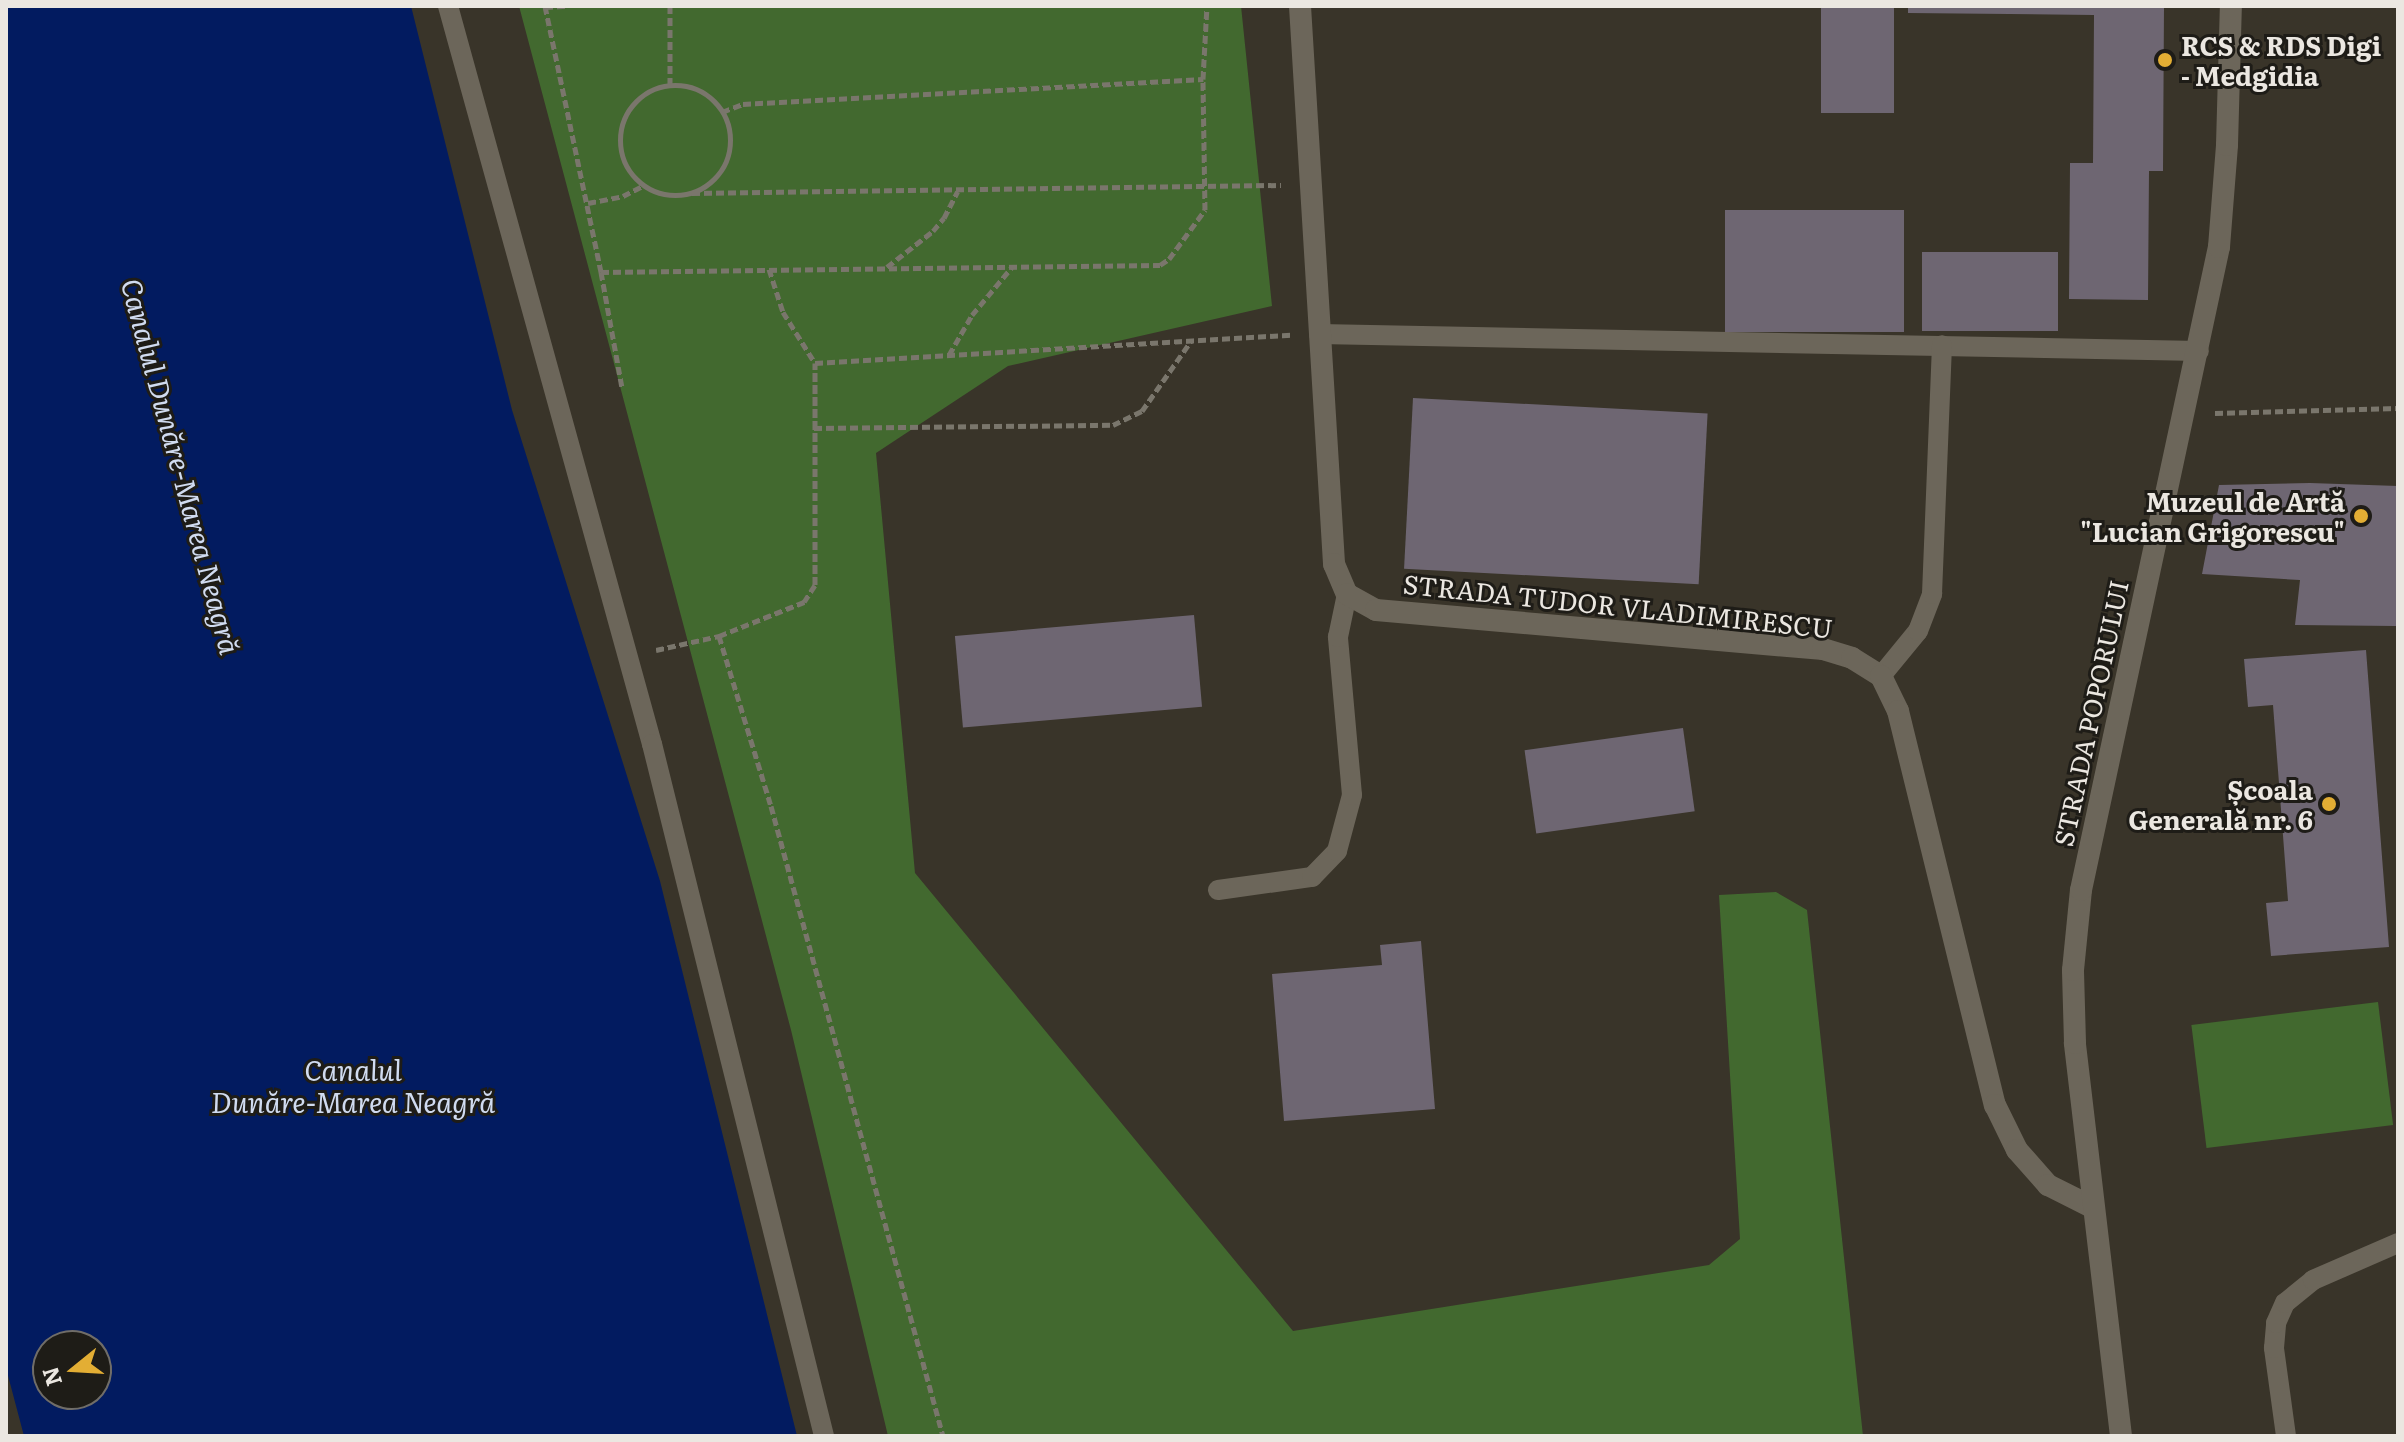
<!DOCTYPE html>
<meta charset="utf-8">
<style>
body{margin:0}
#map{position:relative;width:2404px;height:1442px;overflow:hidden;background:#393429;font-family:Literata,serif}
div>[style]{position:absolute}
.green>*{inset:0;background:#42692f;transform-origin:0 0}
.water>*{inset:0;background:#021b60}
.building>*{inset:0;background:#6e6672;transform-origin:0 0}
.path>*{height:5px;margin-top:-2.5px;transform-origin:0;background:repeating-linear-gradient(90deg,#7a766c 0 8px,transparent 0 12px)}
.path>.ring{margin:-2.5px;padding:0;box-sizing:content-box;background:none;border:5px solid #7a766c;border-radius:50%}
.service>*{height:20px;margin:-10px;padding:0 10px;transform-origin:10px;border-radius:10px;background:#6c665a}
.minor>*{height:22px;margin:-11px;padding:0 11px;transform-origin:11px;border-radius:11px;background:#6c665a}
.dots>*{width:22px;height:22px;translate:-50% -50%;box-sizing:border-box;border:4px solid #1e1c17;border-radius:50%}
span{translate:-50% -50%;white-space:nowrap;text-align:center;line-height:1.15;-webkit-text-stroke:6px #1e1c17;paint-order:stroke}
.poi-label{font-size:26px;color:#ebe7e1;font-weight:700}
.left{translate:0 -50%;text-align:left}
.right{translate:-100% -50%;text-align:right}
.street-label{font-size:26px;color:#ebe7e1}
.water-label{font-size:28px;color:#d0dbf0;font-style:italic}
.frame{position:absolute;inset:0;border:8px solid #ebe7e1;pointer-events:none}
.north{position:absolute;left:32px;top:1330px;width:80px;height:80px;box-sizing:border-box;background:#1e1c17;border:2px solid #706d68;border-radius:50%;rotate:252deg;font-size:22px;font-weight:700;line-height:32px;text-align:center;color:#ebe7e1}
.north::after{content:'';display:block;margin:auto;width:28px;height:36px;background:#e3ae34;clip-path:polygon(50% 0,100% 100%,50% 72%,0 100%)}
</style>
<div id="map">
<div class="green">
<div style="clip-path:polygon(519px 6px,1241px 6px,1272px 306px,1008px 366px,876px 453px,915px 873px,1293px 1331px,1709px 1265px,1740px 1239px,1719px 895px,1776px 892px,1807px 910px,1863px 1436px,888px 1436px,791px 1030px)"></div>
<div style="left:2378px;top:1002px;width:124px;height:188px;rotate:83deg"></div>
</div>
<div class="water">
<div style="clip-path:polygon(evenodd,6px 6px,411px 6px,512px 410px,660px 881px,797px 1436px,24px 1436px,6px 1368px,6px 6px,48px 1346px,96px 1346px,96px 1394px,48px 1394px,48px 1346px)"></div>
</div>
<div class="building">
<div style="left:1821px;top:6px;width:73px;height:107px"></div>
<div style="clip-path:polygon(1908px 6px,2164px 6px,2163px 171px,2149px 171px,2148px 300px,2069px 299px,2070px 163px,2093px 163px,2094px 15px,1908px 13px)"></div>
<div style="left:1904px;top:210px;width:122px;height:179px;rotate:90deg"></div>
<div style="left:1922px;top:252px;width:136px;height:79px"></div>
<div style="left:1413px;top:398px;width:295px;height:171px;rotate:3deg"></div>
<div style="clip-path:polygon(2310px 483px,2398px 486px,2396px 626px,2295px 625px,2300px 580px,2202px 574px,2219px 485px)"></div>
<div style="left:1194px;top:615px;width:92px;height:240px;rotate:85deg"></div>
<div style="clip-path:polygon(2366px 650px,2389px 947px,2271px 956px,2266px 903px,2288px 901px,2273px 705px,2248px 707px,2244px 659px)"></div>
<div style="left:1683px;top:728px;width:84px;height:160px;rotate:82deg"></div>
<div style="clip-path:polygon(1421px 941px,1435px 1109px,1284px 1121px,1272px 974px,1382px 965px,1380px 945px)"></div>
</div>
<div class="path">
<div style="left:545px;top:6px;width:272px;rotate:78.1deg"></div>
<div style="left:601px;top:272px;width:559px;rotate:-0.72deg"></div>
<div style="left:1160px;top:265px;width:11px;rotate:-34deg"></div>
<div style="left:1169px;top:259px;width:61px;rotate:-53.7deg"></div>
<div style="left:1205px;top:210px;width:131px;rotate:-90.9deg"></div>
<div style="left:1203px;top:79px;width:73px;rotate:-86.9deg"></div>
<div style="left:670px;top:6px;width:80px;rotate:90deg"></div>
<div style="left:545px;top:7px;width:22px;rotate:-3deg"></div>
<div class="ring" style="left:620px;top:85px;width:105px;height:105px"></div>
<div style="left:722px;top:112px;width:22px;rotate:-21deg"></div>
<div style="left:743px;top:104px;width:461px;rotate:-3.1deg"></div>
<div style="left:692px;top:193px;width:589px;rotate:-0.78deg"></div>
<div style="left:588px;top:203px;width:36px;rotate:-11deg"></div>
<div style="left:623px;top:196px;width:22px;rotate:-27deg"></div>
<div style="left:887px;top:267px;width:58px;rotate:-38deg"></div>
<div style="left:933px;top:231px;width:17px;rotate:-50deg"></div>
<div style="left:944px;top:218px;width:30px;rotate:-63deg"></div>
<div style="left:769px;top:269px;width:45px;rotate:72deg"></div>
<div style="left:783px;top:312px;width:60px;rotate:57.9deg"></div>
<div style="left:601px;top:272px;width:117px;rotate:79.7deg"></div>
<div style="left:949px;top:355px;width:46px;rotate:-60.1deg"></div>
<div style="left:972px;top:315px;width:62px;rotate:-50.2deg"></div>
<div style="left:2215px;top:413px;width:183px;rotate:-1.6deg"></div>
<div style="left:814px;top:428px;width:299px;rotate:-0.6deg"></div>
<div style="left:1113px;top:425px;width:32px;rotate:-26deg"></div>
<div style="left:1142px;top:411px;width:85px;rotate:-55deg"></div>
<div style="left:719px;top:636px;width:92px;rotate:-21.8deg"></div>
<div style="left:804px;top:602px;width:20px;rotate:-57deg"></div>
<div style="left:815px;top:585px;width:222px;rotate:-90deg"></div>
<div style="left:815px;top:363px;width:477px;rotate:-3.4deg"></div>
<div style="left:656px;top:650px;width:65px;rotate:-12.5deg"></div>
<div style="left:719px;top:636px;width:178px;rotate:73deg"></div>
<div style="left:771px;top:806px;width:653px;rotate:74.73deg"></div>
</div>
<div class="service">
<div style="left:448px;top:6px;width:766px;rotate:74.55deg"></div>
<div style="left:652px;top:744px;width:713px;rotate:76.04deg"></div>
<div style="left:1319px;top:334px;width:880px;rotate:1.11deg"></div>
<div style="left:1881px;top:676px;width:58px;rotate:-50.6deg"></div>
<div style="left:1918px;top:631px;width:40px;rotate:-69deg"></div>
<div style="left:1932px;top:594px;width:249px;rotate:-87.7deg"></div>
<div style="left:1218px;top:890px;width:95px;rotate:-7.9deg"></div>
<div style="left:1312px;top:877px;width:36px;rotate:-46deg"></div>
<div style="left:1337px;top:851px;width:58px;rotate:-75deg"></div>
<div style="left:1352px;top:795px;width:159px;rotate:-95.1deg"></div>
<div style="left:1338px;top:637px;width:44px;rotate:-78.2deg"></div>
<div style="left:2286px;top:1436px;width:89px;rotate:-97.8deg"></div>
<div style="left:2274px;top:1348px;width:25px;rotate:-85deg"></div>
<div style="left:2276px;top:1323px;width:22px;rotate:-66deg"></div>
<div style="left:2285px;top:1303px;width:36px;rotate:-39deg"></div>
<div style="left:2313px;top:1280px;width:93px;rotate:-23.5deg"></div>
</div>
<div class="minor">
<div style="left:1300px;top:6px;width:559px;rotate:86.51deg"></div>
<div style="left:1334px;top:564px;width:33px;rotate:67deg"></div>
<div style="left:1347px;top:594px;width:33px;rotate:29deg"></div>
<div style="left:1376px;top:610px;width:449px;rotate:5deg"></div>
<div style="left:1823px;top:649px;width:30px;rotate:17deg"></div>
<div style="left:1852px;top:658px;width:34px;rotate:32deg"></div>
<div style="left:1881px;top:676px;width:39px;rotate:64deg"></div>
<div style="left:1898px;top:711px;width:406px;rotate:76.2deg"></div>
<div style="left:1995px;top:1105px;width:50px;rotate:63.9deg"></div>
<div style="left:2017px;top:1150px;width:47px;rotate:48.5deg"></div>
<div style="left:2048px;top:1185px;width:51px;rotate:26.6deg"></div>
<div style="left:2121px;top:1436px;width:396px;rotate:-96.7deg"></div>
<div style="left:2075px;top:1043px;width:73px;rotate:-91.6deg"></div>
<div style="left:2073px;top:970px;width:80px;rotate:-84.3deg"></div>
<div style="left:2081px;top:890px;width:658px;rotate:-77.89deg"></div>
<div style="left:2219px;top:247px;width:102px;rotate:-85.5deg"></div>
<div style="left:2227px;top:145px;width:139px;rotate:-88.4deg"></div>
</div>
<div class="dots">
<div style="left:2165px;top:60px;background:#e3ae34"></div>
<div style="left:2361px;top:516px;background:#e3ae34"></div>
<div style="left:2329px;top:804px;background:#e3ae34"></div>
</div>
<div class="poi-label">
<span class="left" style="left:2181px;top:60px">RCS &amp; RDS Digi<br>- Medgidia</span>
<span class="right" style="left:2345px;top:516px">Muzeul de Artă<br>"Lucian Grigorescu"</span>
<span class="right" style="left:2313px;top:804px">Școala<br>Generală nr. 6</span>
</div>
<div class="street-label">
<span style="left:1618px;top:605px;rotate:6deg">STRADA TUDOR VLADIMIRESCU</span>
<span style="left:2090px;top:713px;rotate:-78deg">STRADA POPORULUI</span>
</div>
<div class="water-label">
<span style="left:182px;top:466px;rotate:75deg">Canalul Dunăre-Marea Neagră</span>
<span style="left:353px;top:1085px">Canalul<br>Dunăre-Marea Neagră</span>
</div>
<div class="frame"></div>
<div class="north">N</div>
</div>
